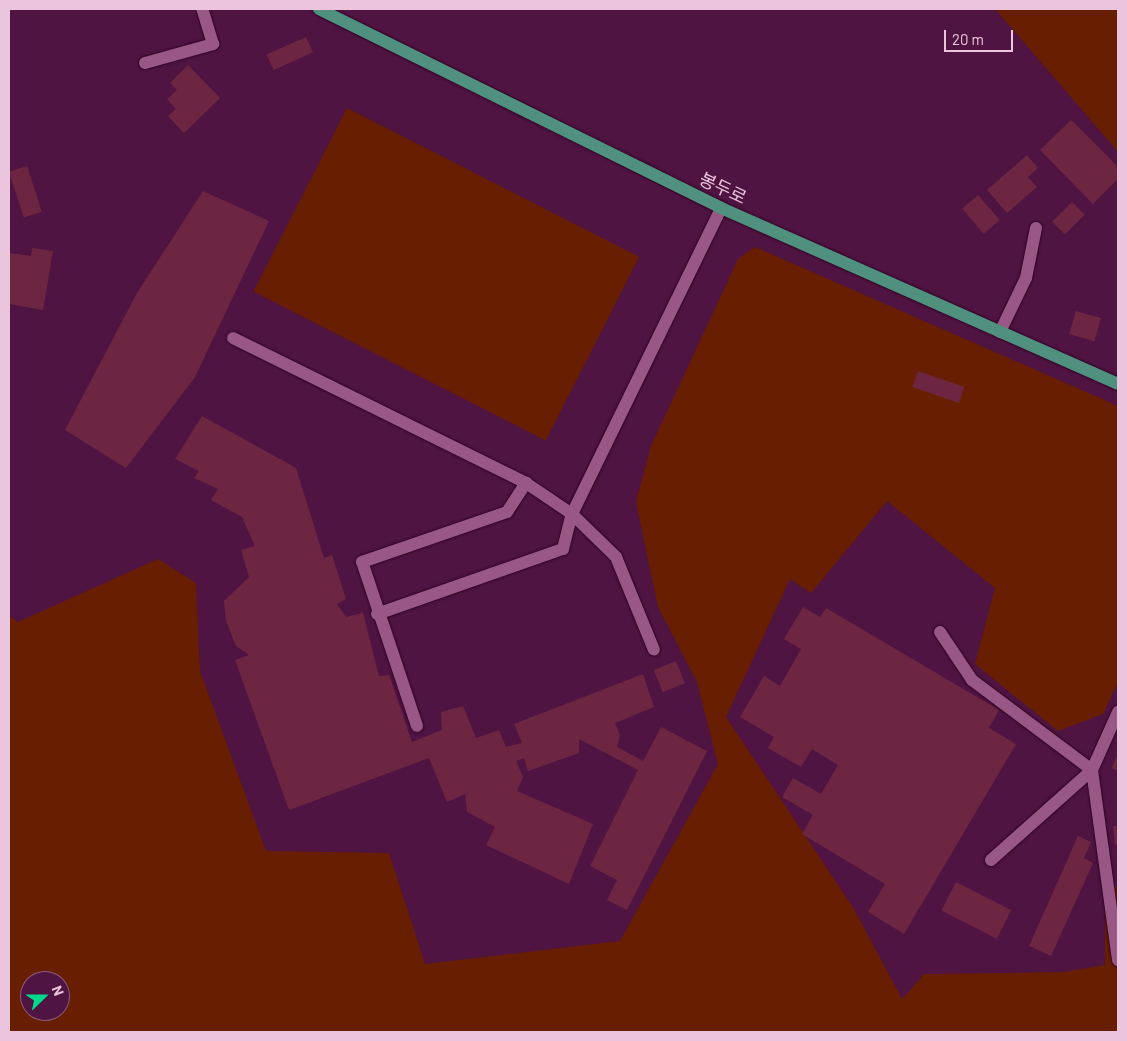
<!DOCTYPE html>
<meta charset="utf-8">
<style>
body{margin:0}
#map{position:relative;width:1127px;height:1041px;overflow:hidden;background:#4f1441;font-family:Barlow,"Noto Sans KR",sans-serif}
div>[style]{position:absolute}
.green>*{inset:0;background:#681e01;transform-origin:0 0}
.building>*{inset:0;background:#6d2642;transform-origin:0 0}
.roads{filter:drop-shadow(0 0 1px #2e0324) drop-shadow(0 0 1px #2e0324)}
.minor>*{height:12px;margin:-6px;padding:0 6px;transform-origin:6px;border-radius:6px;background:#985785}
.major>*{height:12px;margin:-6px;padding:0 6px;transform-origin:6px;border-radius:6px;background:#4f917e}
span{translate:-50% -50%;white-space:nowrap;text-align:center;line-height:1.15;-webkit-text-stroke:4px #4f1441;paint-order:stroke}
.street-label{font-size:18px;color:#eac5dd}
.frame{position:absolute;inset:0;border:10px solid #eac5dd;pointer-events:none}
.north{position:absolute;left:20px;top:971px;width:50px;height:50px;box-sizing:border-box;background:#4f1441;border:1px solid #8d5b7f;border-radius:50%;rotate:68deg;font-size:14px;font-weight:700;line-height:20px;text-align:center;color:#eac5dd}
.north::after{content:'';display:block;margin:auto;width:18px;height:22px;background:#00d98c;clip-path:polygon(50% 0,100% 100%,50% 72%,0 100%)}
.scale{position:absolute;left:944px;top:30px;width:69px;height:22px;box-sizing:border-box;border:2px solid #eac5dd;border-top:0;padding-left:6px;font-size:15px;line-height:18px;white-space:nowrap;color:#eac5dd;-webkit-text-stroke:4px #4f1441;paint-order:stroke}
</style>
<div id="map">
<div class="green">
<div style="clip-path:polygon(995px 9px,1118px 9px,1118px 152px,1065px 90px)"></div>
<div style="left:347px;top:108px;width:328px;height:206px;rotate:27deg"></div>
<div style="clip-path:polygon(evenodd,755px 247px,1118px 406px,1118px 682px,1103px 714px,1058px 731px,975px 664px,995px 588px,887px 501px,811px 593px,790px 579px,726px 717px,854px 909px,902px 999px,924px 974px,1064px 972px,1105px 965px,1105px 892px,1118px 886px,1118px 1032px,9px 1032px,9px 616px,18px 622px,158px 559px,196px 583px,200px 671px,266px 851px,389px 853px,425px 964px,620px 941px,718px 764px,697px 682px,658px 607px,636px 502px,651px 446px,738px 259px,755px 247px,30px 981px,60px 981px,60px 1011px,30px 1011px,30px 981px)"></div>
</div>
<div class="building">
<div style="left:306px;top:37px;width:17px;height:43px;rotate:66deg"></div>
<div style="clip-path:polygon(188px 65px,220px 98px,184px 133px,168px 116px,176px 109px,167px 99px,177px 90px,170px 83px)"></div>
<div style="clip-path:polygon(1071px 120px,1118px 167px,1118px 179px,1093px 204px,1040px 150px)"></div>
<div style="clip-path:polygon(1027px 155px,1038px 168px,1028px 177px,1037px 187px,1007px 213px,987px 190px)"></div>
<div style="left:27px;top:166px;width:48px;height:19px;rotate:72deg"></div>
<div style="clip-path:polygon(203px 191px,269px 221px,195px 377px,126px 468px,65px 430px,137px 293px)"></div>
<div style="left:978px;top:195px;width:33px;height:21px;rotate:49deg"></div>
<div style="left:1072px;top:202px;width:18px;height:28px;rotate:45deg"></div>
<div style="clip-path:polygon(32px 248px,53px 251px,43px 310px,9px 304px,9px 253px,31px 256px)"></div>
<div style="left:1076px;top:311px;width:26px;height:24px;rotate:16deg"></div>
<div style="left:918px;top:371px;width:49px;height:17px;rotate:19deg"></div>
<div style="clip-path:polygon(202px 416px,296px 468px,324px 558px,332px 555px,346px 599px,337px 604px,346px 617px,363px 613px,379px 676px,389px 675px,412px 742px,442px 730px,441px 712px,463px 706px,476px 738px,499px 730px,506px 747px,522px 743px,514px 724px,643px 674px,654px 707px,615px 723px,620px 735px,617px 747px,643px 761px,661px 727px,707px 751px,627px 910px,607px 900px,617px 880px,590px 866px,638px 770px,579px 739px,579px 753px,528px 771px,524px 758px,516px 761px,523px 777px,517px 791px,593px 824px,569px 884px,486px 845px,495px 827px,467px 812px,465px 794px,447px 802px,429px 758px,289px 810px,235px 660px,249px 655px,236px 646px,226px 621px,224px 601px,249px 577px,241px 550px,255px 546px,242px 517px,211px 500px,218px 489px,194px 478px,199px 471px,175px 459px)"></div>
<div style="clip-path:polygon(803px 607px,820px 617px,826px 608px,999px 710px,989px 728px,1016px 744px,904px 934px,868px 912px,885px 884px,802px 834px,813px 815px,782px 797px,793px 778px,821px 794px,838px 765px,812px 749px,801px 767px,768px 748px,774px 737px,740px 717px,764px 676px,780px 686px,801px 649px,784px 639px)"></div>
<div style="left:676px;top:661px;width:24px;height:24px;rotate:68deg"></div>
<div style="clip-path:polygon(1117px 755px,1118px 756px,1118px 771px,1112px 768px)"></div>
<div style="clip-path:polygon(1113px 826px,1118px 826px,1118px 844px,1115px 845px)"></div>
<div style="clip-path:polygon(1078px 836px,1091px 842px,1084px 858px,1093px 863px,1051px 956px,1029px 946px)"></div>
<div style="left:956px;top:882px;width:62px;height:32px;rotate:27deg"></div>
</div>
<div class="roads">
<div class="minor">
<div style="left:145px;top:63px;width:71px;rotate:-15.6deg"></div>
<div style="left:213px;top:44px;width:37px;rotate:-107deg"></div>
<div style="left:1000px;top:332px;width:60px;rotate:-64.3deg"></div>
<div style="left:1026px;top:278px;width:51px;rotate:-78.7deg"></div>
<div style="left:233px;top:338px;width:327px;rotate:26.3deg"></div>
<div style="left:526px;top:483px;width:55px;rotate:34deg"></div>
<div style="left:572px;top:514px;width:340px;rotate:-64deg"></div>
<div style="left:377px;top:614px;width:197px;rotate:-19.3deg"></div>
<div style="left:563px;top:549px;width:36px;rotate:-76deg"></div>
<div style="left:572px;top:514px;width:62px;rotate:44.3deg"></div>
<div style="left:616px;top:557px;width:100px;rotate:67.8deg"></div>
<div style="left:940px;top:632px;width:58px;rotate:56.3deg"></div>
<div style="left:972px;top:680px;width:150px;rotate:36.9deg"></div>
<div style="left:1092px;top:770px;width:192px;rotate:82.2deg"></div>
<div style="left:417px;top:726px;width:173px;rotate:-108.5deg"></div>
<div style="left:362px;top:562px;width:153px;rotate:-19deg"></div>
<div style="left:507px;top:512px;width:35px;rotate:-57deg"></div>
<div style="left:991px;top:860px;width:135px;rotate:-41.7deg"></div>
<div style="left:1092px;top:770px;width:64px;rotate:-65.9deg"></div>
</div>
<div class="major">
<div style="left:319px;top:9px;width:449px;rotate:26.3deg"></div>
<div style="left:721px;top:208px;width:434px;rotate:23.9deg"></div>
</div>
</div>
<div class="street-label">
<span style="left:723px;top:188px;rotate:25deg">봉두로</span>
</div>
<div class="frame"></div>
<div class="north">N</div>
<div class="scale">20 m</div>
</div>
